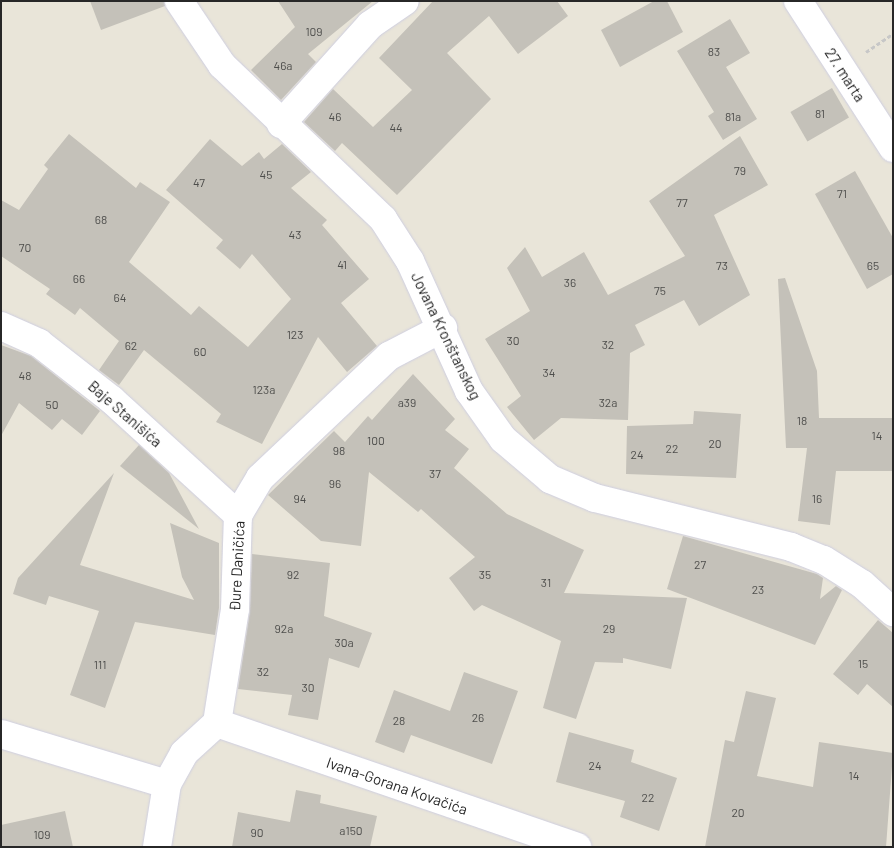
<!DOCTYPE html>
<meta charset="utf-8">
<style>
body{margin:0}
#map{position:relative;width:894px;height:848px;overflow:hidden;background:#e9e5d9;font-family:Barlow,sans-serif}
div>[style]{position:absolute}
.building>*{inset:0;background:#c4c1b9;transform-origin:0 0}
.path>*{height:3px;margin-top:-1.5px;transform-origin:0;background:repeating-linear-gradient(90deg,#c7c7c7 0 4px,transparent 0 6.5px)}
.roads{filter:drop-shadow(0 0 1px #cecee0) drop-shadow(0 0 1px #cecee0)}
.minor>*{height:28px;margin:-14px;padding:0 14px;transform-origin:14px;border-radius:14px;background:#fff}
.tertiary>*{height:28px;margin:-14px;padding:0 14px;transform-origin:14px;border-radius:14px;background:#fff}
span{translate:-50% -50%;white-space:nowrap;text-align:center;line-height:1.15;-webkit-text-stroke:4.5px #fff;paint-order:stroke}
.number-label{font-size:12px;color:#4e4e4c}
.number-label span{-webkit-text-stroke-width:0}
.street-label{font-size:15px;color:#272727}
.frame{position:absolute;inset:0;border:2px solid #272727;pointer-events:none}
</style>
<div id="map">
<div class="building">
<div style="clip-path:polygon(90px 1px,164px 1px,165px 6px,101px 30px)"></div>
<div style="clip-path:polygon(278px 1px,373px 1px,308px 54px,316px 62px,281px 100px,251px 70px,295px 27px)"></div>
<div style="clip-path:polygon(433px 1px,557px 1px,568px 16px,518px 54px,489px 16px,447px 53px,491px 99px,397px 195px,342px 143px,335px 151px,304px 122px,333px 89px,373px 127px,412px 90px,379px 58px)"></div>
<div style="clip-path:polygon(654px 1px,667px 1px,683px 32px,620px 67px,601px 30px)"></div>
<div style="clip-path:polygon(730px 19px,750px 53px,726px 67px,757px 119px,723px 140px,708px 116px,714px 112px,677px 51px)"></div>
<div style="left:832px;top:88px;width:34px;height:48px;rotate:60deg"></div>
<div style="clip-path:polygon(69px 134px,136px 188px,140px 182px,170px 202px,129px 262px,191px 315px,199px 306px,248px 347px,291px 299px,252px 254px,240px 269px,216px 248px,223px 240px,166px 190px,210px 139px,242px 166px,259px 152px,264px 159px,282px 144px,311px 172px,291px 188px,327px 220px,322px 225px,369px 279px,341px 303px,377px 346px,347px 372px,318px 337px,262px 444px,216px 422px,221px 414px,144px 350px,119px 385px,99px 370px,119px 341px,80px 308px,75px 315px,46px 294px,50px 289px,1px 256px,1px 200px,19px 210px,48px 169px,44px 165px)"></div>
<div style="clip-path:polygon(740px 136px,768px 185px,714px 215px,750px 295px,699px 326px,684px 300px,635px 325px,645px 345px,630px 353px,628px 420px,561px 418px,534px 440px,507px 407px,521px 396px,485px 339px,530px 311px,507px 268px,525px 247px,542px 277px,584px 252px,608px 295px,685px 256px,649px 201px)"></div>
<div style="clip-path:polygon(855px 171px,893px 238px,893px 274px,867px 289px,815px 194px)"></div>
<div style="clip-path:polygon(785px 278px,817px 371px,819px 418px,893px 418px,893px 471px,836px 471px,830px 525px,798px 521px,807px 448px,786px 448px,778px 279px)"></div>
<div style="clip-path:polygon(1px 345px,31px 356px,100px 411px,82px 435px,62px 419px,52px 430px,19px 403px,1px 436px)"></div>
<div style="clip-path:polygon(413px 374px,455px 419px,445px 430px,469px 449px,454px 468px,507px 514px,584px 550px,564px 593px,687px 598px,671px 669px,623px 658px,623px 663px,595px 662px,576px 719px,543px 708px,561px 641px,482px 605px,474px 611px,449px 578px,475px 557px,421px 509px,418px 512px,369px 472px,361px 546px,321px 541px,268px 495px,334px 431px,345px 442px,368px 416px,372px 420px)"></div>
<div style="clip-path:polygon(694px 411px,741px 414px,736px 478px,626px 474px,627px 426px,693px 424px)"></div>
<div style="clip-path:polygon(139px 445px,169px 473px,199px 529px,120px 466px)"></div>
<div style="clip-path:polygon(114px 473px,80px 565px,194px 600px,182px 577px,170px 523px,219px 543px,219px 608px,215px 635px,135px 622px,105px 708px,70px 695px,99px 611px,49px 596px,46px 605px,13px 594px,18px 578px)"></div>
<div style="clip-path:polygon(683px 536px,817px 574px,823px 578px,820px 599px,836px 586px,842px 590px,815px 645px,667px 589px)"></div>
<div style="clip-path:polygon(252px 554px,330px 563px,324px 616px,372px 633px,359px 668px,329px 658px,318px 720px,288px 715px,292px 695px,238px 689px,250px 611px)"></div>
<div style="clip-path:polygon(878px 620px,893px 633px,893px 707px,867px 684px,858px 695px,833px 674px)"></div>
<div style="clip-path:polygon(464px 672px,518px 691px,492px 764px,411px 735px,404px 753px,375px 742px,394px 690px,450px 711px)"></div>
<div style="clip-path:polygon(746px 691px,776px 698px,757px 776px,813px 787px,819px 742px,893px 753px,886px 847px,705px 847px,725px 740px,734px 742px)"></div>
<div style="clip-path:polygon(569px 732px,634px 750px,631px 762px,677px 778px,659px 831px,620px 817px,625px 801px,556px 782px)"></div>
<div style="clip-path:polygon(296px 790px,321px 795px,320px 803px,377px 816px,370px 847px,232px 847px,238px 812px,290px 822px)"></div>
<div style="clip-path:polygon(65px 811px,73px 847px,1px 847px,1px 825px)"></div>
</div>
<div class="path">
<div style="left:866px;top:52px;width:32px;rotate:-34deg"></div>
</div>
<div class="roads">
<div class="minor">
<div style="left:179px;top:1px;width:77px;rotate:56.1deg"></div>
<div style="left:222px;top:65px;width:223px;rotate:43.7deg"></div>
<div style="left:383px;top:219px;width:50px;rotate:57.3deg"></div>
<div style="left:410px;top:261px;width:143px;rotate:65.6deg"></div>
<div style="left:469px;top:391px;width:59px;rotate:54.7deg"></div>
<div style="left:503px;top:439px;width:62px;rotate:40.4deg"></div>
<div style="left:550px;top:479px;width:49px;rotate:22.9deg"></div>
<div style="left:595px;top:498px;width:202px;rotate:14deg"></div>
<div style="left:791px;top:547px;width:35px;rotate:22deg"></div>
<div style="left:824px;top:560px;width:45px;rotate:32.3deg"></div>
<div style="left:862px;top:584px;width:42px;rotate:42.1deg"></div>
<div style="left:281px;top:124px;width:133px;rotate:-48deg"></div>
<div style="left:370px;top:25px;width:42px;rotate:-34.4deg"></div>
<div style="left:1px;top:326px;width:42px;rotate:24.1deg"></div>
<div style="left:39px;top:343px;width:93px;rotate:38deg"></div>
<div style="left:112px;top:400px;width:171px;rotate:42.4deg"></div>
<div style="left:217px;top:723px;width:381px;rotate:19deg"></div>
<div style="left:1px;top:734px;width:173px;rotate:16.8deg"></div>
<div style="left:157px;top:847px;width:64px;rotate:-81deg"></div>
<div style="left:167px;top:784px;width:35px;rotate:-61deg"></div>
<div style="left:184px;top:753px;width:45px;rotate:-42.3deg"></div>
<div style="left:217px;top:723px;width:115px;rotate:-81deg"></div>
<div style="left:235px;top:609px;width:94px;rotate:-88.2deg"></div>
<div style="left:238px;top:515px;width:43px;rotate:-59.3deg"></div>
<div style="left:260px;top:478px;width:178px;rotate:-43.4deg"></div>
<div style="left:389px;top:356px;width:61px;rotate:-27.4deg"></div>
</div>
<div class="tertiary">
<div style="left:798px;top:1px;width:175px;rotate:57.1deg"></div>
</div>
</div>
<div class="number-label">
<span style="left:314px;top:32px">109</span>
<span style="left:714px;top:52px">83</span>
<span style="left:283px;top:66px">46a</span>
<span style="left:820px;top:114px">81</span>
<span style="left:335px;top:117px">46</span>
<span style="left:733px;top:117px">81a</span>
<span style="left:396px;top:128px">44</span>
<span style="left:740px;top:171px">79</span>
<span style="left:266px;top:175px">45</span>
<span style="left:199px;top:183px">47</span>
<span style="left:842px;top:194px">71</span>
<span style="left:682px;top:203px">77</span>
<span style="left:101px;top:220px">68</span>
<span style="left:295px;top:235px">43</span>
<span style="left:25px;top:248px">70</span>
<span style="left:342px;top:265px">41</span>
<span style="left:722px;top:266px">73</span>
<span style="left:873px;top:266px">65</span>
<span style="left:79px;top:279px">66</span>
<span style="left:570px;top:283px">36</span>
<span style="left:660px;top:291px">75</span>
<span style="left:120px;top:298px">64</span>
<span style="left:295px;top:335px">123</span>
<span style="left:513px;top:341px">30</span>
<span style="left:608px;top:345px">32</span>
<span style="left:131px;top:346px">62</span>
<span style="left:200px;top:352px">60</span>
<span style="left:549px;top:373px">34</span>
<span style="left:25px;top:376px">48</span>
<span style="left:264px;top:390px">123a</span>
<span style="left:407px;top:403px">a39</span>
<span style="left:608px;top:403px">32a</span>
<span style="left:52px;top:405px">50</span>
<span style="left:802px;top:421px">18</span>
<span style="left:877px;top:436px">14</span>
<span style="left:376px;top:441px">100</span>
<span style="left:715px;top:444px">20</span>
<span style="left:672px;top:449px">22</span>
<span style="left:339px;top:451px">98</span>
<span style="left:637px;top:455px">24</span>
<span style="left:435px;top:474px">37</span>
<span style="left:335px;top:484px">96</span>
<span style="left:300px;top:499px">94</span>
<span style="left:817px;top:499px">16</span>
<span style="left:700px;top:565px">27</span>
<span style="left:293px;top:575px">92</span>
<span style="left:485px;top:575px">35</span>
<span style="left:546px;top:583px">31</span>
<span style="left:758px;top:590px">23</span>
<span style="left:284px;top:629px">92a</span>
<span style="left:609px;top:629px">29</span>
<span style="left:344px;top:643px">30a</span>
<span style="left:863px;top:664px">15</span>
<span style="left:100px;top:665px">111</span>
<span style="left:263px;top:672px">32</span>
<span style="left:308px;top:688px">30</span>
<span style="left:478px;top:718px">26</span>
<span style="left:399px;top:721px">28</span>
<span style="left:595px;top:766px">24</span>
<span style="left:854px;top:776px">14</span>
<span style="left:648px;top:798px">22</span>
<span style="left:738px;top:813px">20</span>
<span style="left:351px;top:831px">a150</span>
<span style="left:257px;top:833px">90</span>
<span style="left:42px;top:835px">109</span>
</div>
<div class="street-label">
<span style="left:845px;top:75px;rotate:57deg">27. marta</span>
<span style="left:446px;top:336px;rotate:64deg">Jovana Kronštanskog</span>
<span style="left:125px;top:414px;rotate:41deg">Baje Stanišića</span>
<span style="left:237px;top:566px;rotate:-87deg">Đure Daničića</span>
<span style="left:397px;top:786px;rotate:19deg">Ivana-Gorana Kovačića</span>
</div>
<div class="frame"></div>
</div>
